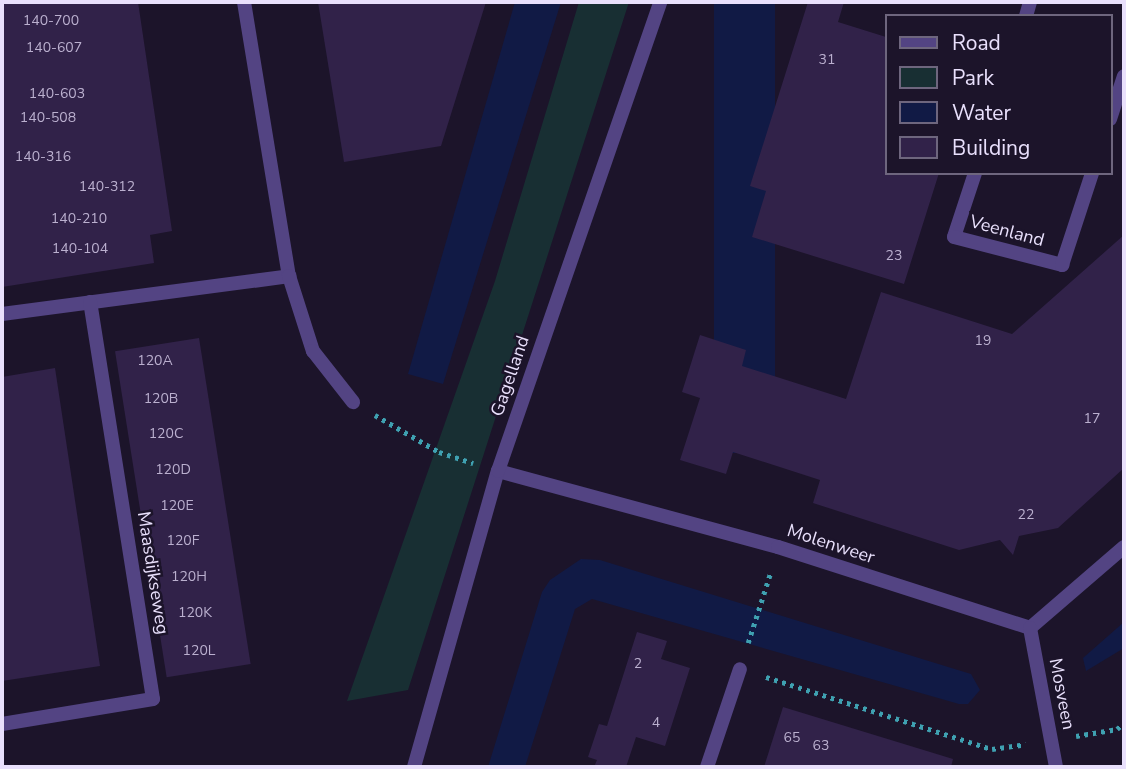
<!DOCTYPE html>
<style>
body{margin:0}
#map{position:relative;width:1126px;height:769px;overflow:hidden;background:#1c142a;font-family:"Nunito Sans",sans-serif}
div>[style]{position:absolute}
.green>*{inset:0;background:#182f33}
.water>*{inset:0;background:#111a45;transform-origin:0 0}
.building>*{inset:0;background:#312249;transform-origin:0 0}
.path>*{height:4.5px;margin-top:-2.25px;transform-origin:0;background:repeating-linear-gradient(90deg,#3fa1b1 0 3.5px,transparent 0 8.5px)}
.service>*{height:14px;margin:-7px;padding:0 7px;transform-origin:7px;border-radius:7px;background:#534483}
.minor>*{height:14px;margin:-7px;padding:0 7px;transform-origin:7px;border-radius:7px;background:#534483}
span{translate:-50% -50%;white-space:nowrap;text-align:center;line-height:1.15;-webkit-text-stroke:5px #1c142a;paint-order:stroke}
.number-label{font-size:14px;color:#bbb0cf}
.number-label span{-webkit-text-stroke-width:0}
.street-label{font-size:18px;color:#e9e0fc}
.frame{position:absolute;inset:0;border:4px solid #e9e0fc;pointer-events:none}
.legend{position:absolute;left:885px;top:14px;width:228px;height:161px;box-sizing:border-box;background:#1c142a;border:2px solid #6e667e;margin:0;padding:9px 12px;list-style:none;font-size:21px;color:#e9e0fc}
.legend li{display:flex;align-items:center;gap:14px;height:35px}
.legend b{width:35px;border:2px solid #6e667e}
</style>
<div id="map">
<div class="green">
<div style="clip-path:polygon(579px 2px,629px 2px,408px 690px,347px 701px,495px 281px)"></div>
</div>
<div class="water">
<div style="clip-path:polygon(515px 2px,561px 2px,443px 384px,408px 374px)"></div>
<div style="left:714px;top:2px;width:61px;height:451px"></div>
<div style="clip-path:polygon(581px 559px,600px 560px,971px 674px,980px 690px,968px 704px,959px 704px,592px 599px,575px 609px,525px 767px,488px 767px,542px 592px,550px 580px)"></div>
<div style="clip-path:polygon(1124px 622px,1124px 648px,1086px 671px,1083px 658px)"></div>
</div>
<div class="building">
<div style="clip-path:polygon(2px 2px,138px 2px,172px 231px,150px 235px,154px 263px,2px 287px)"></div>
<div style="clip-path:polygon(318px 2px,486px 2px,441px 146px,344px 162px)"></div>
<div style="clip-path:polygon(808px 2px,844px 2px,838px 22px,886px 37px,886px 173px,939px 173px,904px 284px,752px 237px,766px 191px,750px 186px)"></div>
<div style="clip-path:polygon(1124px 235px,1124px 468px,1058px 528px,1019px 536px,1013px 555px,1000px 540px,959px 550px,813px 503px,820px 480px,733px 452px,726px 474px,680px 460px,700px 398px,682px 392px,700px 335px,746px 350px,742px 366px,846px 399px,881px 292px,1012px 334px)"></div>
<div style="left:199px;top:338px;width:330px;height:85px;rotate:81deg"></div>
<div style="clip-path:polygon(55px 368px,100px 666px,2px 681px,2px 377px)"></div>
<div style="clip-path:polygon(637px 632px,667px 641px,661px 659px,690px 668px,665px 746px,636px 737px,626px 767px,594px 767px,597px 760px,588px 757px,599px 724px,607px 726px)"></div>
<div style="clip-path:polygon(783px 707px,953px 759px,951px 767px,764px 767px)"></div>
</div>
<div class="path">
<div style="left:375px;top:415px;width:74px;rotate:30deg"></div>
<div style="left:439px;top:452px;width:36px;rotate:18deg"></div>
<div style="left:748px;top:643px;width:76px;rotate:-72.3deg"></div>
<div style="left:766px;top:677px;width:237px;rotate:17.7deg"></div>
<div style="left:992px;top:749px;width:34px;rotate:-8deg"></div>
<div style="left:1076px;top:736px;width:42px;rotate:-9.7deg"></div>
<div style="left:1117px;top:729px;width:9px;rotate:-41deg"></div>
</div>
<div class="service">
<div style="left:1026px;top:16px;width:15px;rotate:-74deg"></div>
<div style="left:1110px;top:119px;width:45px;rotate:-72deg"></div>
<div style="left:975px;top:173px;width:67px;rotate:108.2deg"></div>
<div style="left:954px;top:237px;width:112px;rotate:14.5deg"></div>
<div style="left:1062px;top:265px;width:97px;rotate:-71.9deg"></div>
<div style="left:2px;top:314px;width:290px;rotate:-7.5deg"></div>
<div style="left:2px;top:724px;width:153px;rotate:-9.4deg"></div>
<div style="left:153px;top:699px;width:402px;rotate:-99deg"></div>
</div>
<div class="minor">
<div style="left:244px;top:2px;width:278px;rotate:80.7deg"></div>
<div style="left:289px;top:276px;width:79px;rotate:72.3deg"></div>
<div style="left:313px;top:351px;width:65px;rotate:51.9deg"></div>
<div style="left:498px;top:471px;width:290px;rotate:15.2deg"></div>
<div style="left:778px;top:547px;width:265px;rotate:17.8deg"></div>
<div style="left:1030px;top:628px;width:124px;rotate:-40.8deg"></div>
<div style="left:1030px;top:628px;width:141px;rotate:79.4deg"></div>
<div style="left:414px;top:767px;width:308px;rotate:-74.2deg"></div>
<div style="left:498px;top:471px;width:496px;rotate:-70.9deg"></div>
<div style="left:707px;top:767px;width:103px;rotate:-71.4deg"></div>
</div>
<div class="number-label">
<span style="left:51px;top:21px">140-700</span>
<span style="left:54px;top:48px">140-607</span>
<span style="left:827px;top:60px">31</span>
<span style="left:57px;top:94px">140-603</span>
<span style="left:48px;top:118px">140-508</span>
<span style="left:43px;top:157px">140-316</span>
<span style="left:107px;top:187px">140-312</span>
<span style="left:79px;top:219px">140-210</span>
<span style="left:80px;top:249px">140-104</span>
<span style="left:894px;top:256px">23</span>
<span style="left:983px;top:341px">19</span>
<span style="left:155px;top:361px">120A</span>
<span style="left:161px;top:399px">120B</span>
<span style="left:1092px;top:419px">17</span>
<span style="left:166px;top:434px">120C</span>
<span style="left:173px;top:470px">120D</span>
<span style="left:177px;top:506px">120E</span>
<span style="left:1026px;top:515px">22</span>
<span style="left:183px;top:541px">120F</span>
<span style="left:189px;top:577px">120H</span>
<span style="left:195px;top:613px">120K</span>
<span style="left:199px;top:651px">120L</span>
<span style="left:638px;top:664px">2</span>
<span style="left:656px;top:723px">4</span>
<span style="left:792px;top:738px">65</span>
<span style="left:821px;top:746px">63</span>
</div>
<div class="street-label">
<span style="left:1007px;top:231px;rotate:15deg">Veenland</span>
<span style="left:510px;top:376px;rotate:-71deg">Gagelland</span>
<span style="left:831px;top:544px;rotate:18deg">Molenweer</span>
<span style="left:153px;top:573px;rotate:81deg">Maasdijkseweg</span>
<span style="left:1062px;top:694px;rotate:79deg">Mosveen</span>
</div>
<div class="frame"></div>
<ul class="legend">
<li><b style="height:9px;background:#534483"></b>Road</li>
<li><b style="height:19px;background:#182f33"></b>Park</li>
<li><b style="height:19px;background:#111a45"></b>Water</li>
<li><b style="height:19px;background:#312249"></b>Building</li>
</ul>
</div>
